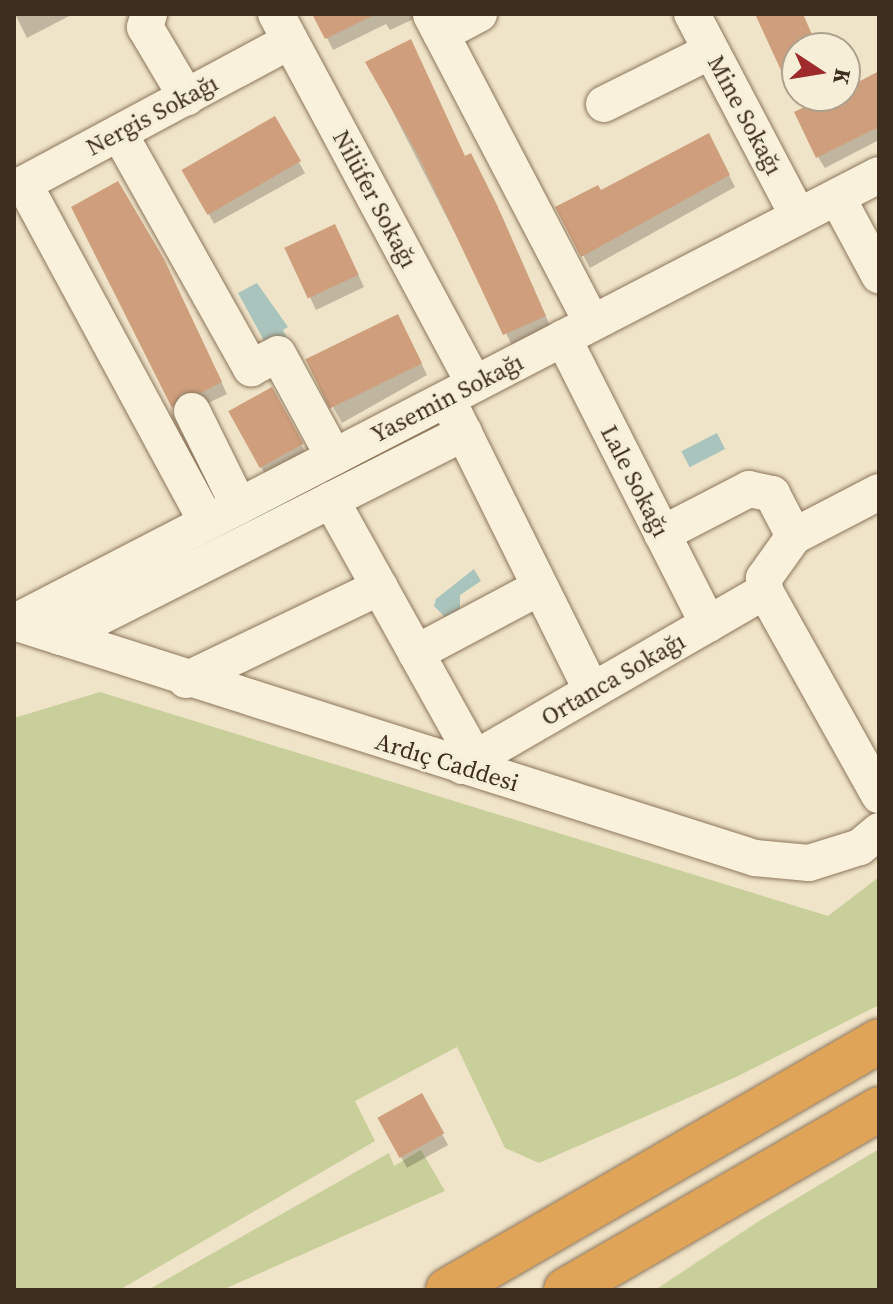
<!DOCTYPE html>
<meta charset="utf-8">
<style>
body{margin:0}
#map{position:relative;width:893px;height:1304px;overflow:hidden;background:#f0e4c8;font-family:"Source Serif 4",serif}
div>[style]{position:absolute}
.green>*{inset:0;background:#c9cf9b}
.water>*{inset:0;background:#a9c4bc;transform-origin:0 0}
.shadow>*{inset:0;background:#0003;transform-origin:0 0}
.building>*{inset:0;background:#cf9f7d;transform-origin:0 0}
.roads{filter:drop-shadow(0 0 2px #8d765c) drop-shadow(0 0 2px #8d765c)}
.minor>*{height:36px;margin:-18px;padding:0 18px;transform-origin:18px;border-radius:18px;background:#faf1dc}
.highway>*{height:44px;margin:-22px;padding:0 22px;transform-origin:22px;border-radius:22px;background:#e0a458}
span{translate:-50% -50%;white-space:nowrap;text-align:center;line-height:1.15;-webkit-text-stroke:6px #f7eed8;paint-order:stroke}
.street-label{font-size:24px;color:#3d2e20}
.frame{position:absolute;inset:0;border:16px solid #3d2e20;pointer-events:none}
.north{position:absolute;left:781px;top:32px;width:80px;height:80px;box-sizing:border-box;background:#f7eed8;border:2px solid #ada18e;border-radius:50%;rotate:102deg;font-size:22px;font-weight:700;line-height:32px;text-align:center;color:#3d2e20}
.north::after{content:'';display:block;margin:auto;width:28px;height:36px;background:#9e2a2b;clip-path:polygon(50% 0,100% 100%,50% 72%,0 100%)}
</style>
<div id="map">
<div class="green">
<div style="clip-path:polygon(100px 692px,828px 916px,879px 877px,879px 1005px,736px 1077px,539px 1163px,505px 1148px,457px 1047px,355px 1101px,375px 1141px,121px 1289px,14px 1290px,14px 718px)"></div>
<div style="clip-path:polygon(879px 1149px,879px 1290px,655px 1290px,759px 1221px)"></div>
<div style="clip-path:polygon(421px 1150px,445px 1191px,222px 1290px,148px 1290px,389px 1153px,394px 1166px)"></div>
</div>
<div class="water">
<div style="clip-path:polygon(257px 283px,288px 327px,283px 330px,286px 336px,267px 346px,238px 293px)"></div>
<div style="left:717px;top:433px;width:18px;height:40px;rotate:63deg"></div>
<div style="clip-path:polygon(474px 569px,481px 581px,460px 595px,460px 614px,446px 618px,434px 606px,436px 599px)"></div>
</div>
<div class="shadow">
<div style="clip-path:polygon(15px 14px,73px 14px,27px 38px)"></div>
<div style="clip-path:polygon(315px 14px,416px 14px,418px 17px,390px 30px,386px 24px,333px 50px)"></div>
<div style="clip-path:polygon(368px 63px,503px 219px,551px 328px,512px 345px)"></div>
<div style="clip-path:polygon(879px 73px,879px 140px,825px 168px,818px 157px,832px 96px,845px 96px,845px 90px)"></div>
<div style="left:275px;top:119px;width:62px;height:104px;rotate:61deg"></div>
<div style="clip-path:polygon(715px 147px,735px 187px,590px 268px,558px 208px)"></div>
<div style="clip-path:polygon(74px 208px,170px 273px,227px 394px,179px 417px)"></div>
<div style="clip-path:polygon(341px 238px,364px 287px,316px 310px,287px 249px)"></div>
<div style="clip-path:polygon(404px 328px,427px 375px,342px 423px,312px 369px)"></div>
<div style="left:271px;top:390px;width:76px;height:46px;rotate:61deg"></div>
<div style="left:421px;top:1096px;width:56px;height:47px;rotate:61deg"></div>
</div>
<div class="building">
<div style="clip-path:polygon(312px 14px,376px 14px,325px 39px)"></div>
<div style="clip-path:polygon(755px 14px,803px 14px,818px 48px,797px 48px,797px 105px)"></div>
<div style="clip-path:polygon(411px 39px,465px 156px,471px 153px,497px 205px,546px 316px,503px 335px,419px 157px,365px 62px)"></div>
<div style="clip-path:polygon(879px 71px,879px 127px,816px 158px,794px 112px,827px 96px,840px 96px,845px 106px,845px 89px)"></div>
<div style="left:275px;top:116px;width:52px;height:108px;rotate:60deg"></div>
<div style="clip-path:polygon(709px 133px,730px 175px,581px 257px,555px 207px,598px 185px,601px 190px)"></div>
<div style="clip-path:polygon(118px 181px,164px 259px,222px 382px,201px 393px,182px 393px,172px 408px,71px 207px)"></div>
<div style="left:335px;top:224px;width:56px;height:56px;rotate:65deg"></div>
<div style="left:398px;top:314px;width:55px;height:103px;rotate:64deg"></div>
<div style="left:272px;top:387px;width:65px;height:50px;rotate:61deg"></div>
<div style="left:422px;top:1093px;width:46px;height:51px;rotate:61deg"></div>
</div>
<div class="roads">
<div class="minor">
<div style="left:149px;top:14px;width:14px;rotate:107deg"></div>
<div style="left:145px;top:27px;width:82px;rotate:59.4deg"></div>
<div style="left:276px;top:14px;width:420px;rotate:61.8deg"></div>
<div style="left:692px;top:14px;width:228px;rotate:62.3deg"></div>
<div style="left:431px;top:15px;width:21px;rotate:62deg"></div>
<div style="left:441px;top:34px;width:43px;rotate:-27.8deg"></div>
<div style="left:441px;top:34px;width:326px;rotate:62.4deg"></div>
<div style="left:604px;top:104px;width:119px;rotate:-26.4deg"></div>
<div style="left:119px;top:133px;width:270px;rotate:60.7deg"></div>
<div style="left:251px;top:368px;width:30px;rotate:-27deg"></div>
<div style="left:278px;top:354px;width:117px;rotate:61.5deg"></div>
<div style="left:24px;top:184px;width:384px;rotate:61.6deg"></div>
<div style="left:14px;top:189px;width:313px;rotate:-28.2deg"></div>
<div style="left:837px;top:197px;width:89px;rotate:61.7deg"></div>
<div style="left:563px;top:338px;width:321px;rotate:63.1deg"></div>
<div style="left:192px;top:411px;width:106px;rotate:63.7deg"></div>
<div style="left:454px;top:413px;width:310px;rotate:63.6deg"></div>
<div style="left:879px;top:492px;width:96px;rotate:152.6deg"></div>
<div style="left:794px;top:536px;width:52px;rotate:125.5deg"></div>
<div style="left:764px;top:578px;width:13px;rotate:86deg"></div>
<div style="left:765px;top:591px;width:234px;rotate:60.8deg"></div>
<div style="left:331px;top:500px;width:296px;rotate:60.9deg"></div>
<div style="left:662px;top:534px;width:98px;rotate:-27.3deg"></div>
<div style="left:749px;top:489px;width:24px;rotate:12deg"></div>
<div style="left:772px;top:494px;width:47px;rotate:62.4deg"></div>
<div style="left:14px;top:622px;width:778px;rotate:17.67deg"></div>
<div style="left:755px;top:858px;width:54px;rotate:5.3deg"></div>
<div style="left:809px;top:863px;width:53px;rotate:-17.4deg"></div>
<div style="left:860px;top:847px;width:25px;rotate:-40deg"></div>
<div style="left:15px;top:622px;width:973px;rotate:-27.36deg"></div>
<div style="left:60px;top:637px;width:453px;rotate:-26.8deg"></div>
<div style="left:416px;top:653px;width:140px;rotate:-28deg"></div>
<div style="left:186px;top:680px;width:215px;rotate:-25.6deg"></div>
<div style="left:462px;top:766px;width:350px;rotate:-30deg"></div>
</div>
<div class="highway">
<div style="left:448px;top:1290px;width:498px;rotate:-30deg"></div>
<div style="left:566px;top:1290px;width:362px;rotate:-30deg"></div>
</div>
</div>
<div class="street-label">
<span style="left:152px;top:115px;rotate:-28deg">Nergis Sokağı</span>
<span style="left:745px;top:115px;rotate:62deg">Mine Sokağı</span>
<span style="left:375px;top:199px;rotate:62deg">Nilüfer Sokağı</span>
<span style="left:447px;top:398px;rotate:-27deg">Yasemin Sokağı</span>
<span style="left:635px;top:481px;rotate:63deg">Lale Sokağı</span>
<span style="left:613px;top:679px;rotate:-30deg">Ortanca Sokağı</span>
<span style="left:447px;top:762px;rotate:17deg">Ardıç Caddesi</span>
</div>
<div class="frame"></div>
<div class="north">K</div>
</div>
